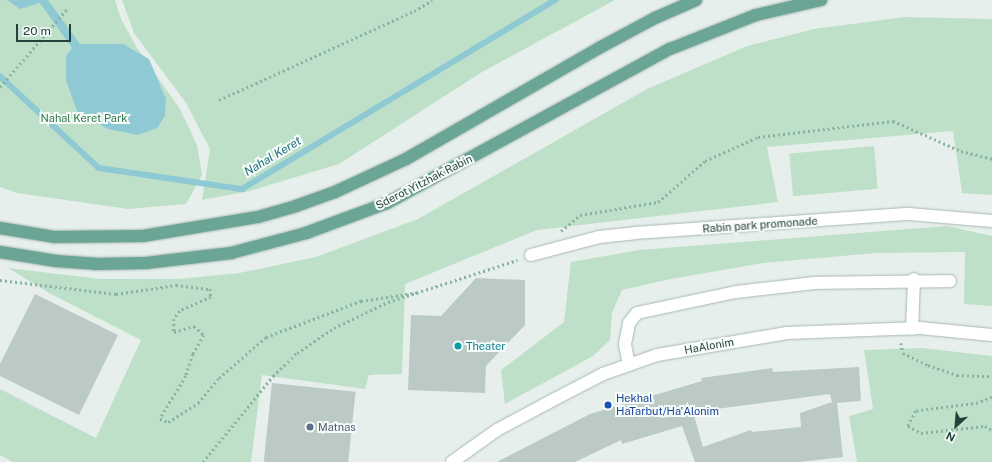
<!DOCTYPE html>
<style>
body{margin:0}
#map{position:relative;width:992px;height:462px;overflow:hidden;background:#e6efeb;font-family:"Public Sans",sans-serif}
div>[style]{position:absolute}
.green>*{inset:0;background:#bfe0c8;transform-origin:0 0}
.water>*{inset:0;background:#8ec9d4}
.stream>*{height:5.5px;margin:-2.75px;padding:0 2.75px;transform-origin:2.75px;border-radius:2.75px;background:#8ec9d4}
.building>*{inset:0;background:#bbcac4;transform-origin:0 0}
.path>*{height:2.5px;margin-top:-1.25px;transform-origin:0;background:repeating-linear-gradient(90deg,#86b3a5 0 2px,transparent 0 5px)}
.roads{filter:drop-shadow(0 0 1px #a8b8b2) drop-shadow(0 0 1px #a8b8b2)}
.minor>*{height:12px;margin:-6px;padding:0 6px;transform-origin:6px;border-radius:6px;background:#fff}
.major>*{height:12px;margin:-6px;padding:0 6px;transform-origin:6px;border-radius:6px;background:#6aa596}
.dots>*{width:11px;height:11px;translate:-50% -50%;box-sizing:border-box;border:2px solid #f7fbf9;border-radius:50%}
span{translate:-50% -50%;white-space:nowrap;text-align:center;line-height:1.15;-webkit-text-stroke:4px #f7fbf9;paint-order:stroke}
.park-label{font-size:11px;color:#2d7a4b}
.street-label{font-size:11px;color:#24423a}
.culture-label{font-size:11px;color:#0d838f}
.left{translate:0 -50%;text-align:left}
.transit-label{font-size:11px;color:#164399}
.service-label{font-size:11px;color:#4e5e75}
.water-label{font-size:12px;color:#1c6f80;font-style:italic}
.north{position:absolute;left:936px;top:406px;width:40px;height:40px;-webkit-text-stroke:3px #f7fbf9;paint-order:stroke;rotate:206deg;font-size:11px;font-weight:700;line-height:16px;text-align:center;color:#24423a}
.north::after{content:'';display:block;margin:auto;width:14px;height:18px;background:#24423a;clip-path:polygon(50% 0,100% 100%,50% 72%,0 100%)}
.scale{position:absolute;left:16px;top:24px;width:55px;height:18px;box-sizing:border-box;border:2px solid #24423a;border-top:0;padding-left:5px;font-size:12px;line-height:14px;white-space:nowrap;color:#24423a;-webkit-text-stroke:3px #f7fbf9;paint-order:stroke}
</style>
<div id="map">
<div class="green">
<div style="clip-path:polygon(0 0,115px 0,121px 19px,137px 48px,180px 109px,197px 145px,202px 175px,186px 204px,128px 209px,17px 193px,0 187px)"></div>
<div style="clip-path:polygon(122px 0,615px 0,482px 72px,339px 164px,250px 191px,202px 200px,210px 149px,186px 103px,134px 33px)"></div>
<div style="clip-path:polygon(905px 17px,992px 19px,992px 195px,962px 193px,953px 131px,767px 147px,778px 202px,537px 230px,405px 284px,402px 374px,369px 375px,365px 389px,262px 375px,251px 462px,13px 462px,0 455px,0 389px,96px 438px,141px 340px,49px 293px,8px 268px,100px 279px,178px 279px,239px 273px,316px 257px,418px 219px,647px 89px,747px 46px,814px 29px)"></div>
<div style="left:874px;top:146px;width:43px;height:85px;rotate:85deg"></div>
<div style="clip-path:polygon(947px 226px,992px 236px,992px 306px,964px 304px,965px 252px,876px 253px,763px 263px,671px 279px,622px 290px,612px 313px,610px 340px,593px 356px,505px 404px,501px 370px,564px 322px,571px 262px,639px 250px)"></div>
<div style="clip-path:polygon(922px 348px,992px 356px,992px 462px,857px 462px,849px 416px,873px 409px,864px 350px)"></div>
</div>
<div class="water">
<div style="clip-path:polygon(7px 0,48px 0,80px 44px,123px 44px,149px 59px,166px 99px,165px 116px,157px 128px,138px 135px,108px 129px,77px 111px,66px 80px,66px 56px,72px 48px,40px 3px,20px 9px)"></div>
</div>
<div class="stream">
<div style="left:0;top:76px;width:135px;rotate:42.9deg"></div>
<div style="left:99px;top:168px;width:145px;rotate:8.4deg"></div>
<div style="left:242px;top:189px;width:366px;rotate:-31.1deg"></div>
</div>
<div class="building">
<div style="clip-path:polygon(476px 278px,525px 280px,525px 325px,486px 366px,485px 393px,408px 390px,411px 315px,441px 316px)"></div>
<div style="clip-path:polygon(35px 294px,118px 335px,79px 415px,0 376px,0 364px)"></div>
<div style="clip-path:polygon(evenodd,859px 367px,861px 401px,837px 403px,843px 457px,800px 462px,695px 462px,682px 426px,622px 444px,621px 440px,575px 462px,497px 462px,590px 414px,702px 381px,701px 378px,772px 368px,773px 372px,859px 367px,830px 394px,832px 402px,800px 413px,801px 427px,752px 432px,751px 430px,703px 447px,693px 412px,830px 394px)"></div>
<div style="left:272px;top:383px;width:84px;height:79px;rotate:6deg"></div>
</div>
<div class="path">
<div style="left:0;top:87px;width:103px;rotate:-49.3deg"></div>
<div style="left:219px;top:100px;width:214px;rotate:-24.5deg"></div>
<div style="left:414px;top:11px;width:21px;rotate:-31deg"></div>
<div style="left:561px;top:231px;width:25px;rotate:-40deg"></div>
<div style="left:580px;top:215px;width:79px;rotate:-9.5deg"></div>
<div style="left:658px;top:202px;width:62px;rotate:-41.1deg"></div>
<div style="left:705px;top:161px;width:58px;rotate:-24.4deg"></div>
<div style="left:758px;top:137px;width:136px;rotate:-6.8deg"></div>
<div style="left:893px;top:121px;width:74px;rotate:23.8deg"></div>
<div style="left:961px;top:151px;width:32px;rotate:14deg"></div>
<div style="left:0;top:280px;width:117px;rotate:6.9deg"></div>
<div style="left:116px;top:294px;width:61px;rotate:-8.5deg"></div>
<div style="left:176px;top:285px;width:34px;rotate:7deg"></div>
<div style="left:210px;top:289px;width:8px;rotate:83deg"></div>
<div style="left:211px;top:297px;width:34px;rotate:156deg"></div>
<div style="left:180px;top:311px;width:10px;rotate:127deg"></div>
<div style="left:174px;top:319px;width:13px;rotate:90deg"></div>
<div style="left:174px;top:332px;width:21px;rotate:-17deg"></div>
<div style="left:194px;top:326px;width:13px;rotate:42deg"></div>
<div style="left:204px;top:335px;width:22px;rotate:120deg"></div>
<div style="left:193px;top:354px;width:23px;rotate:108deg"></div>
<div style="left:186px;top:376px;width:50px;rotate:121.2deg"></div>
<div style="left:160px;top:419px;width:9px;rotate:21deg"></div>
<div style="left:168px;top:422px;width:36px;rotate:-32deg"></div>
<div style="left:198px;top:403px;width:33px;rotate:-50deg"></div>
<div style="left:219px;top:378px;width:62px;rotate:-41.1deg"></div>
<div style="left:266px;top:337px;width:102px;rotate:-20.8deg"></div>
<div style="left:361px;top:301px;width:60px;rotate:-8.7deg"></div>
<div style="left:901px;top:343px;width:10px;rotate:79deg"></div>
<div style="left:903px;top:353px;width:28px;rotate:26deg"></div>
<div style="left:928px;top:365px;width:31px;rotate:19deg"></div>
<div style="left:957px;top:375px;width:35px;rotate:2deg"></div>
<div style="left:992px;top:397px;width:15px;rotate:157deg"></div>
<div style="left:978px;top:403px;width:63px;rotate:172.6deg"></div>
<div style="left:916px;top:411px;width:17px;rotate:118deg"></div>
<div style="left:908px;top:426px;width:15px;rotate:28deg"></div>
<div style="left:921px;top:433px;width:64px;rotate:-6.2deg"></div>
<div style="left:985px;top:426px;width:8px;rotate:30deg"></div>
<div style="left:203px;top:462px;width:111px;rotate:-50.9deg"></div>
<div style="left:273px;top:376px;width:33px;rotate:-44deg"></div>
<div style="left:297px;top:353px;width:45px;rotate:-34deg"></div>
<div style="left:334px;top:328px;width:60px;rotate:-25.7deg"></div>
<div style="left:388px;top:302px;width:136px;rotate:-18deg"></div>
</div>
<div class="roads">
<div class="minor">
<div style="left:531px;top:255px;width:70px;rotate:-14.8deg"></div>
<div style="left:599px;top:237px;width:36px;rotate:-6deg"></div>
<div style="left:635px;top:233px;width:275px;rotate:-4deg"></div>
<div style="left:909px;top:214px;width:83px;rotate:4.8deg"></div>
<div style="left:912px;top:329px;width:50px;rotate:-87.7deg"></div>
<div style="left:629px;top:365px;width:21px;rotate:-101deg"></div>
<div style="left:625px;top:344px;width:21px;rotate:-79deg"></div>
<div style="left:629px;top:323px;width:13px;rotate:-51deg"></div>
<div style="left:637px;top:313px;width:101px;rotate:-12deg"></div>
<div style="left:736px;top:292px;width:79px;rotate:-6.6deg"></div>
<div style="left:814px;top:283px;width:136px;rotate:-0.8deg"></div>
<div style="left:452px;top:462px;width:55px;rotate:-35.4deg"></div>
<div style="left:497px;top:430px;width:61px;rotate:-28.2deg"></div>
<div style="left:551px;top:401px;width:59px;rotate:-27.4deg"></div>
<div style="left:603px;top:374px;width:57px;rotate:-19.4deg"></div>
<div style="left:657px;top:355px;width:132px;rotate:-9.6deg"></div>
<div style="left:787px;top:333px;width:133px;rotate:-2.2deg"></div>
<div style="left:920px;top:328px;width:72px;rotate:5.6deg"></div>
</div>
<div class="major">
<div style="left:0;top:228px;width:56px;rotate:9.3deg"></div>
<div style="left:55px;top:237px;width:88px;rotate:-0.7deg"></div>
<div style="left:143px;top:236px;width:117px;rotate:-9.4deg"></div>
<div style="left:258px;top:217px;width:40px;rotate:-16deg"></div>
<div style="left:296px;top:206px;width:41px;rotate:-19.7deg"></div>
<div style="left:335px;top:192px;width:78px;rotate:-24.9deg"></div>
<div style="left:406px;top:159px;width:223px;rotate:-29.9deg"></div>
<div style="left:599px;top:48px;width:64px;rotate:-28.2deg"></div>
<div style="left:655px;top:18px;width:45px;rotate:-23.7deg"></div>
<div style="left:0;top:252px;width:57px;rotate:9.1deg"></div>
<div style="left:56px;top:261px;width:39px;rotate:4deg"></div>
<div style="left:95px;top:264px;width:51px;rotate:-1.1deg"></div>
<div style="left:146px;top:263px;width:86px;rotate:-6.7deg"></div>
<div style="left:231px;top:253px;width:78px;rotate:-14.9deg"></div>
<div style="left:306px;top:233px;width:86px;rotate:-20.3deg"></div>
<div style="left:387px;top:203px;width:322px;rotate:-28.6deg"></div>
<div style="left:670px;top:49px;width:92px;rotate:-21.6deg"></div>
<div style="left:756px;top:15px;width:67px;rotate:-13deg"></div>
</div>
</div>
<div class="dots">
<div style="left:458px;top:346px;background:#0f9aa8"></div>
<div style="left:608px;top:405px;background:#1a4fb4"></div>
<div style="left:310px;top:427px;background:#5c6f8a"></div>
</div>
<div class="park-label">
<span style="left:84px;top:118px">Nahal Keret Park</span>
</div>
<div class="street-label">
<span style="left:424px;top:182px;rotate:-27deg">Sderot Yitzhak Rabin</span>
<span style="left:760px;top:225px;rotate:-4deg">Rabin park promonade</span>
<span style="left:709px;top:346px;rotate:-10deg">HaAlonim</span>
</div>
<div class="culture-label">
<span class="left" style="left:466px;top:346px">Theater</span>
</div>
<div class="transit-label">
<span class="left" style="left:616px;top:405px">Hekhal<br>HaTarbut/Ha'Alonim</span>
</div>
<div class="service-label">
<span class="left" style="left:318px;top:427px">Matnas</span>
</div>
<div class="water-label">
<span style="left:273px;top:157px;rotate:-31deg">Nahal Keret</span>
</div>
<div class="north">N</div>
<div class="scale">20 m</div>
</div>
